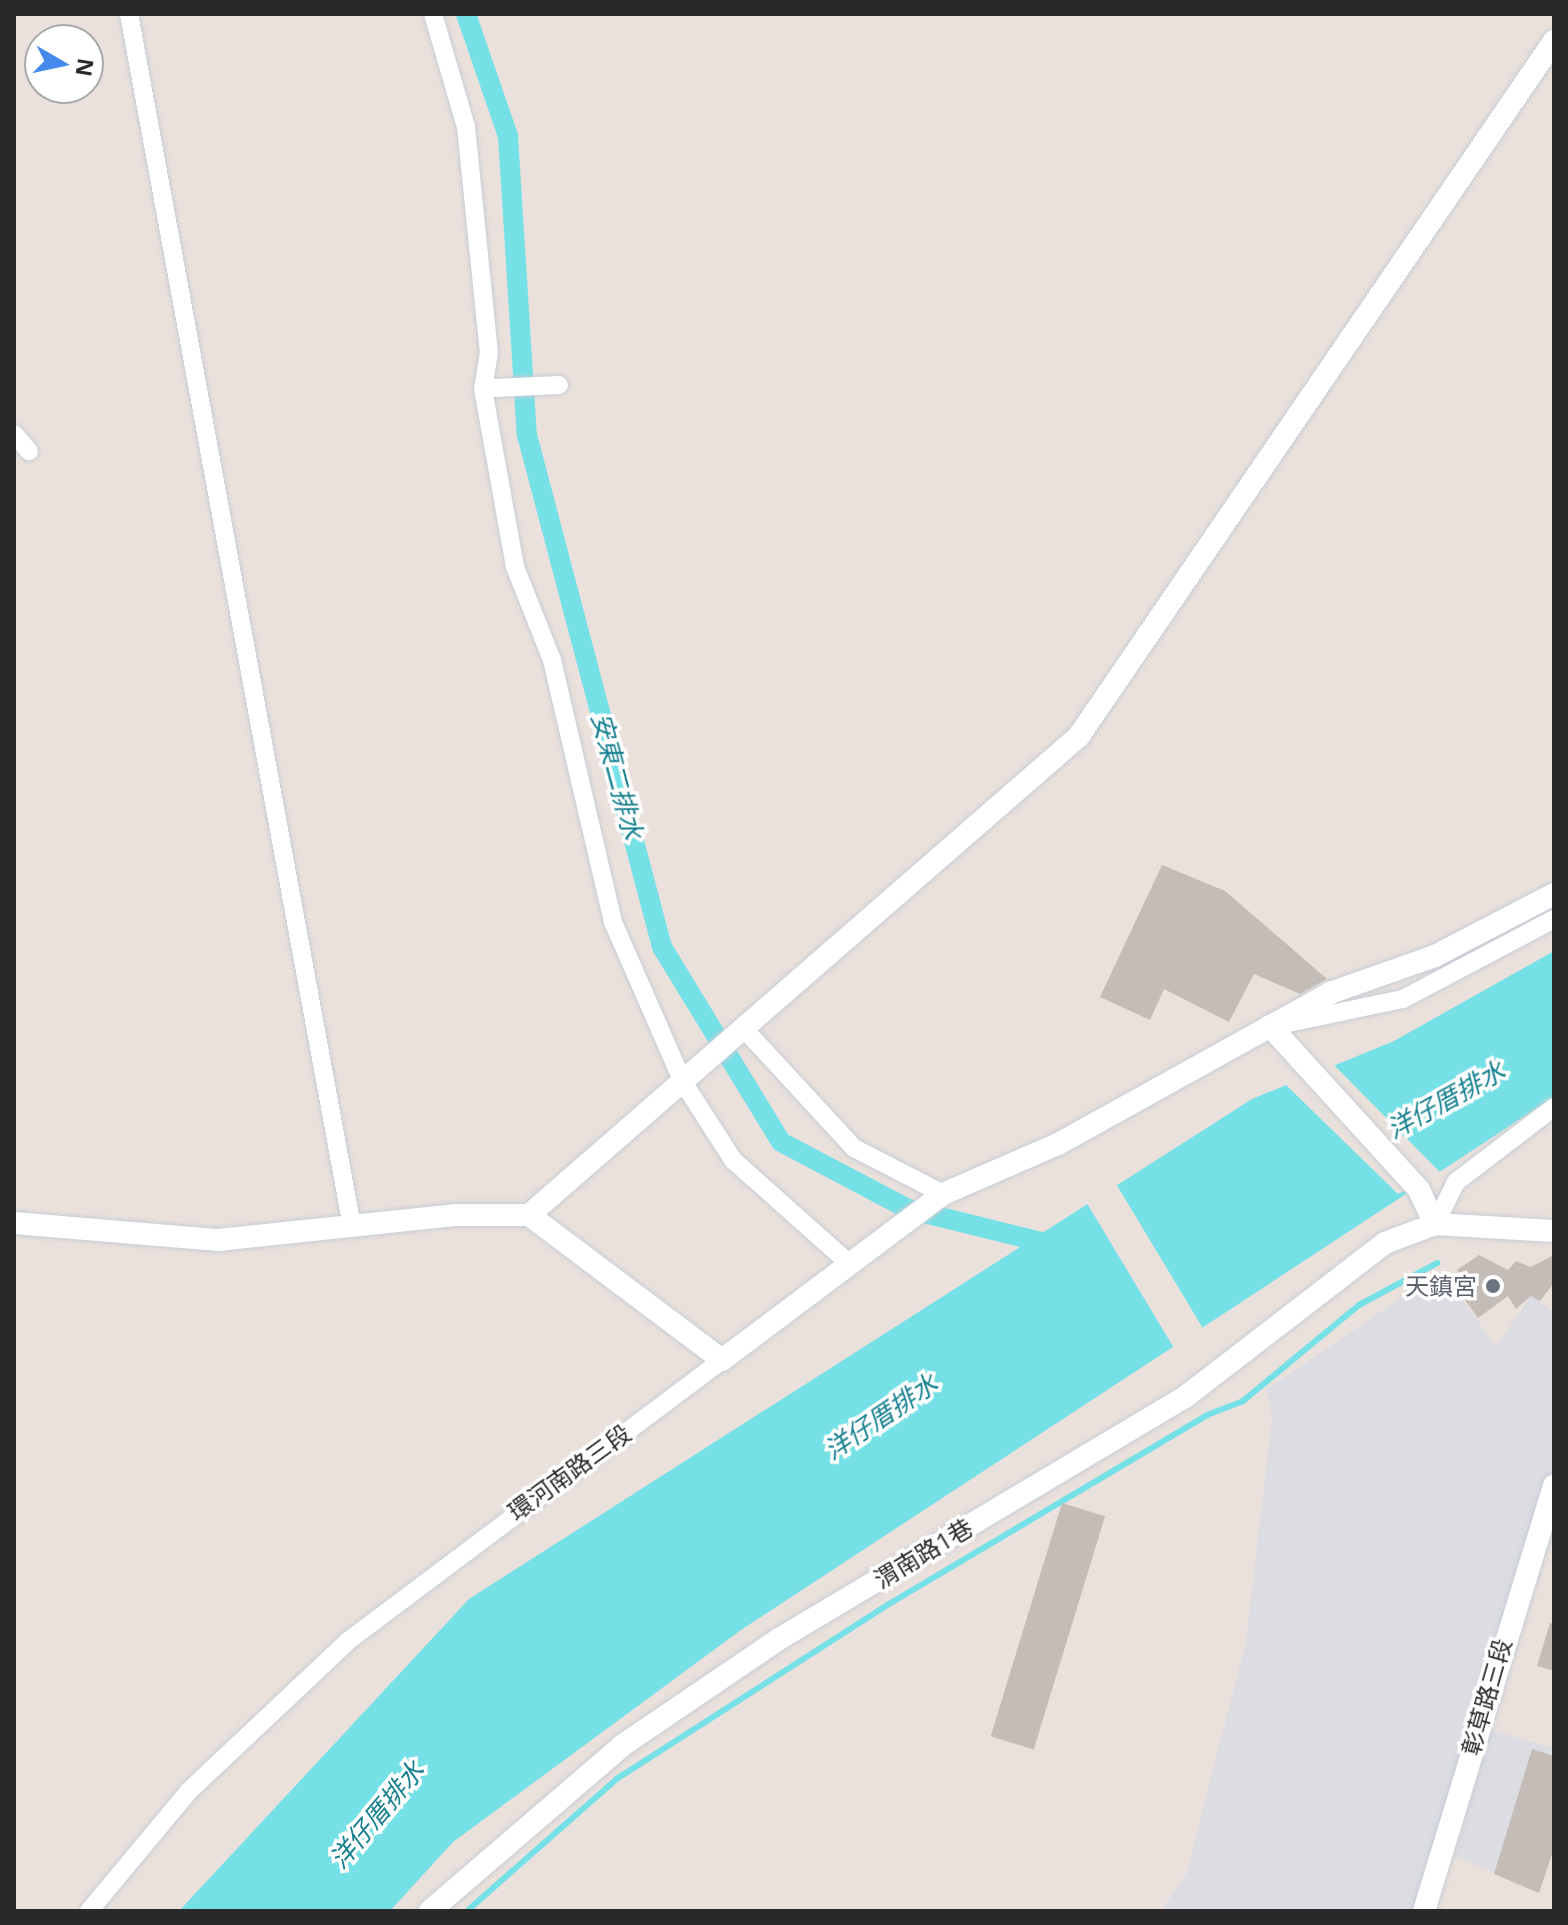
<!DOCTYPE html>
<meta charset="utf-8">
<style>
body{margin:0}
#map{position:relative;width:1568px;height:1925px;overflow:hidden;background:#eae1dc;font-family:"Open Sans","Noto Sans TC",sans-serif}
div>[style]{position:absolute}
.industrial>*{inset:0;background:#dcdce3}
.water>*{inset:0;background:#75e0e6}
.pier>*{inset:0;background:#eae1dc;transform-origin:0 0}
.stream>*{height:6px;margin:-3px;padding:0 3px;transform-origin:3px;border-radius:3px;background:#75e0e6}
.canal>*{height:20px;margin:-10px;padding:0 10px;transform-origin:10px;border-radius:10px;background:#75e0e6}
.building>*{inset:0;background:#c3bcb7;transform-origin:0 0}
.roads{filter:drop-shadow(0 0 2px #c7cdd6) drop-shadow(0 0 2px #c7cdd6)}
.minor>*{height:18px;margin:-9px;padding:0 9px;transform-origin:9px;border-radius:9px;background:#fff}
.tertiary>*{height:22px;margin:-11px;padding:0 11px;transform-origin:11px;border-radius:11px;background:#fff}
.dots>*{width:22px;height:22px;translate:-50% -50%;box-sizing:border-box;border:4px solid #fff;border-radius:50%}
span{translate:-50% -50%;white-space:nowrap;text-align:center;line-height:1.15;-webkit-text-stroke:7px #fff;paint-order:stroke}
.worship-label{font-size:24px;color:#5b616d}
.right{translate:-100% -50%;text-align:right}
.street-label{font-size:24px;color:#292929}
.water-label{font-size:26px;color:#168090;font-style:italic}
.frame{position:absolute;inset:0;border:16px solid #292929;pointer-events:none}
.north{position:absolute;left:24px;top:24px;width:80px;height:80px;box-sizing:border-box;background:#fff;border:2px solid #a9a9a9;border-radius:50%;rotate:99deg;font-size:22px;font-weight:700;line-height:32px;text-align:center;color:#292929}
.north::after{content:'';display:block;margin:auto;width:28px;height:36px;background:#4689ed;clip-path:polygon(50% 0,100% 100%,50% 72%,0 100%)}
</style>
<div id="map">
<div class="industrial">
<div style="clip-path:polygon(1442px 1270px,1496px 1347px,1531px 1296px,1554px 1312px,1554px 1485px,1428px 1911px,1161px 1911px,1187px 1873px,1246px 1641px,1272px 1417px,1266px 1390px)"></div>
<div style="clip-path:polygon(1491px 1730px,1554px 1748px,1554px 1848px,1539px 1893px,1455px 1856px)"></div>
</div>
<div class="water">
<div style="clip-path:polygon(1554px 951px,1554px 1097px,741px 1630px,453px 1842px,390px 1911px,179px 1911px,469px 1599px,1252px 1099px,1394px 1041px)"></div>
</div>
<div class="pier">
<div style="clip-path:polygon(1331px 1062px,1441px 1173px,1398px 1194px,1283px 1082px)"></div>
<div style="left:1115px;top:1182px;width:173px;height:35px;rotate:59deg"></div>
</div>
<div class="stream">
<div style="left:467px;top:1911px;width:201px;rotate:-41.4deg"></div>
<div style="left:618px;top:1778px;width:322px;rotate:-32.7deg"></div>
<div style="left:889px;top:1604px;width:370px;rotate:-30.7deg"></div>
<div style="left:1207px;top:1415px;width:39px;rotate:-21deg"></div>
<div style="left:1243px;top:1401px;width:151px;rotate:-39.6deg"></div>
<div style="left:1359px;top:1305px;width:89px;rotate:-28.3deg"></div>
</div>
<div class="canal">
<div style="left:466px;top:14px;width:129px;rotate:71deg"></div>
<div style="left:508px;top:136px;width:300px;rotate:86.4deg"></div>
<div style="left:527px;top:435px;width:529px;rotate:75.23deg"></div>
<div style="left:662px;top:947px;width:228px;rotate:58.6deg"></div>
<div style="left:781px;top:1142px;width:144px;rotate:27.8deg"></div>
<div style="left:908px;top:1209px;width:154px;rotate:13.9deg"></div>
</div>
<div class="building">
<div style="clip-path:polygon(1162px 865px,1225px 891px,1327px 979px,1300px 994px,1254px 974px,1229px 1022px,1164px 989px,1150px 1020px,1100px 997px)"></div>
<div style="clip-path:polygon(1479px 1255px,1508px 1270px,1516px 1261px,1531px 1267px,1554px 1255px,1554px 1283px,1540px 1301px,1531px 1296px,1516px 1309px,1508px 1296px,1478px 1318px,1458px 1290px,1466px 1285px,1457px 1270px)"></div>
<div style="left:1062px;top:1503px;width:45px;height:244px;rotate:17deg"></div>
<div style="clip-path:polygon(1550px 1623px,1554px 1624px,1554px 1671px,1537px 1666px)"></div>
<div style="clip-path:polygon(1532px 1749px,1554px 1756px,1554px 1848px,1539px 1893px,1494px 1874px)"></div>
</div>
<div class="roads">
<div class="minor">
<div style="left:129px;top:14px;width:1233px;rotate:79.58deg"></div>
<div style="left:433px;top:14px;width:118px;rotate:73.7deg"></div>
<div style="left:466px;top:127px;width:226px;rotate:84.2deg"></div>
<div style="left:489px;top:352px;width:37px;rotate:99deg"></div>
<div style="left:483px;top:389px;width:181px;rotate:79.8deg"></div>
<div style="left:515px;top:567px;width:100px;rotate:68.3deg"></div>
<div style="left:552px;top:660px;width:269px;rotate:76.9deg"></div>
<div style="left:613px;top:922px;width:175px;rotate:66.4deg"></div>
<div style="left:683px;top:1082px;width:93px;rotate:57.3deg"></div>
<div style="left:733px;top:1160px;width:158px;rotate:41.7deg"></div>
<div style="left:494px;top:388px;width:65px;rotate:-2.6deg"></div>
<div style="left:14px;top:434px;width:23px;rotate:49deg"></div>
<div style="left:1283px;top:1024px;width:123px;rotate:-11.8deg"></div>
<div style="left:1403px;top:999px;width:171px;rotate:-27.9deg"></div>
<div style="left:747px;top:1032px;width:158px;rotate:47.3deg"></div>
<div style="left:854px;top:1148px;width:100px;rotate:27.3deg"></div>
<div style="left:1435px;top:1224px;width:47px;rotate:-63.4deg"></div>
<div style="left:1456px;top:1182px;width:123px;rotate:-37.4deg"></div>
<div style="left:89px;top:1911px;width:156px;rotate:-50.2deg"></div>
<div style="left:189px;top:1791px;width:219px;rotate:-43.3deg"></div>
<div style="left:348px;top:1641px;width:468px;rotate:-36.9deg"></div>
</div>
<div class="tertiary">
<div style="left:1270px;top:1026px;width:222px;rotate:47.7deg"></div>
<div style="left:1419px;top:1190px;width:38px;rotate:65deg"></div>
<div style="left:529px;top:1215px;width:729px;rotate:-41.05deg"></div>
<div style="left:1079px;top:736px;width:842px;rotate:-55.65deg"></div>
<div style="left:14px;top:1223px;width:205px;rotate:4.8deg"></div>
<div style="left:218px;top:1240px;width:240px;rotate:-6deg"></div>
<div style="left:457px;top:1215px;width:72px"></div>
<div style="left:529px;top:1215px;width:241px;rotate:36.9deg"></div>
<div style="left:722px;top:1360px;width:276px;rotate:-36.9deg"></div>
<div style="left:943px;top:1194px;width:125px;rotate:-23.5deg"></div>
<div style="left:1058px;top:1144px;width:311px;rotate:-29deg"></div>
<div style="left:1330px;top:993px;width:111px;rotate:-19.4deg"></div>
<div style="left:1435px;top:956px;width:134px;rotate:-27.5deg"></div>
<div style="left:430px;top:1911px;width:255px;rotate:-40.7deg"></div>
<div style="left:623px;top:1745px;width:189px;rotate:-34.2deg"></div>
<div style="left:779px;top:1639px;width:473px;rotate:-30.8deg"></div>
<div style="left:1185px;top:1397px;width:252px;rotate:-37.6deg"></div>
<div style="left:1385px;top:1243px;width:53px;rotate:-20.8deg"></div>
<div style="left:1435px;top:1224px;width:119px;rotate:3.4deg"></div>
<div style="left:1424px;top:1911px;width:445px;rotate:-73deg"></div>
</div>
</div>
<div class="dots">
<div style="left:1493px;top:1286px;background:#6b7280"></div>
</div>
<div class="worship-label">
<span class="right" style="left:1477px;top:1286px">天鎮宮</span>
</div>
<div class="street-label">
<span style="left:569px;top:1472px;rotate:-36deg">環河南路三段</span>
<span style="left:923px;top:1553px;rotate:-31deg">渭南路1巷</span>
<span style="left:1486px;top:1697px;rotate:-74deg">彰草路三段</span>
</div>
<div class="water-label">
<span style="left:617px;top:776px;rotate:75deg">安東二排水</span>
<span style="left:1446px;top:1100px;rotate:-29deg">洋仔厝排水</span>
<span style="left:881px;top:1417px;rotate:-34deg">洋仔厝排水</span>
<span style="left:377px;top:1815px;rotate:-50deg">洋仔厝排水</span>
</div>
<div class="frame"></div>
<div class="north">N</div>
</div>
